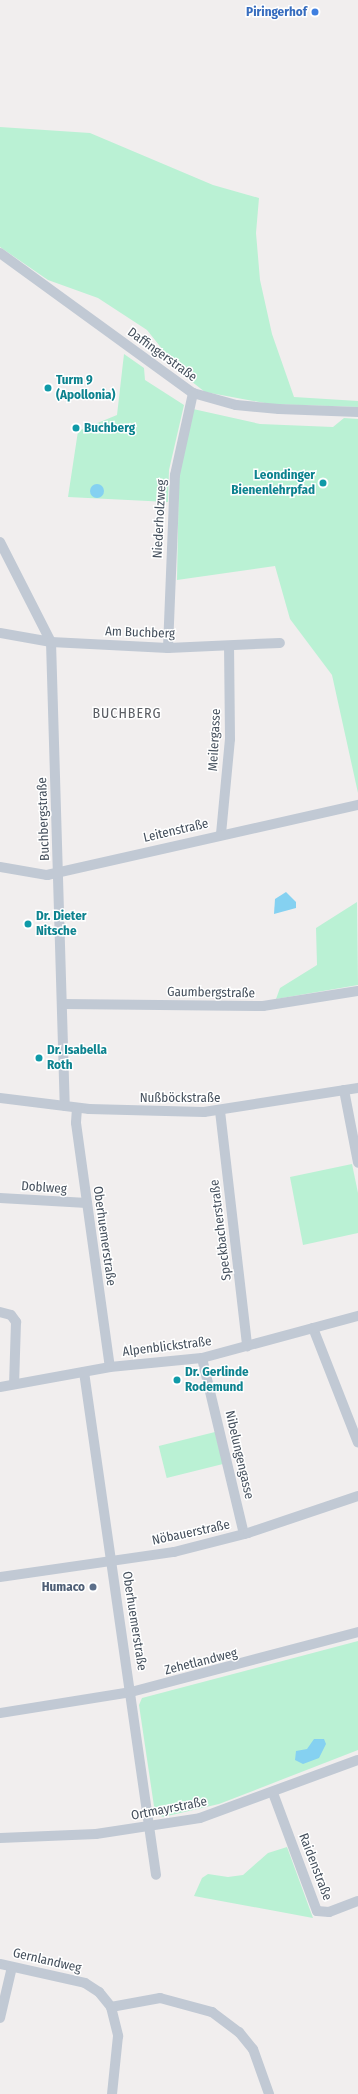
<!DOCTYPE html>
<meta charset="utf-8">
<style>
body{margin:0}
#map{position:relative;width:358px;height:2094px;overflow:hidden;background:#f1eeee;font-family:"Fira Sans Condensed",sans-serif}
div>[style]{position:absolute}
.green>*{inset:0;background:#baf1d4;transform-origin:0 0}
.water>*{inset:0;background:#85d1f1}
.round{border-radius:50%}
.minor>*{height:10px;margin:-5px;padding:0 5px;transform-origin:5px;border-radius:5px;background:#c1c9d4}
.dots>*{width:11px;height:11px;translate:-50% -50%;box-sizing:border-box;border:2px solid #fff;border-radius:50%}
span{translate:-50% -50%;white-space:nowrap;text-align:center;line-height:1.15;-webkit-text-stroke:3px #fff;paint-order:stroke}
.shop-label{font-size:13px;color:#366cbe;font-weight:700}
.right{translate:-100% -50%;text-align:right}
.street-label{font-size:13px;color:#45505d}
.culture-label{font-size:13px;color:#0d838f;font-weight:700}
.left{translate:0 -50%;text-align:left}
.service-label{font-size:13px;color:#4e5e75;font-weight:700}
.neighbourhood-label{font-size:14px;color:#5b5e64;letter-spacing:1px}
</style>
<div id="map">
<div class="green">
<div style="clip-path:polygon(0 127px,90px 133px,213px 185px,259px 198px,256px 233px,260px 280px,272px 334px,294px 397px,358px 401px,358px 407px,270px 404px,205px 392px,182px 374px,147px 330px,98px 298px,48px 280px,0 247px)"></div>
<div style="clip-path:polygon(124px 354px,144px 368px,145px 380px,184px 405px,169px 470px,168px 502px,68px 497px,78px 431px,117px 415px)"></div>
<div style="clip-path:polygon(193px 409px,260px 424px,333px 427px,344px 418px,358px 419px,358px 793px,332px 675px,290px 619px,275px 566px,177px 580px,179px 474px)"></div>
<div style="clip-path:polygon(357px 902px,358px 985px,276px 999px,280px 988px,317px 965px,316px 928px)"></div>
<div style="clip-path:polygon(352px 1164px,358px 1193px,358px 1233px,303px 1245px,290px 1177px)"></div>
<div style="left:215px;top:1432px;width:33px;height:58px;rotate:76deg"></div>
<div style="clip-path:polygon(358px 1641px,358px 1750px,219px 1804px,163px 1817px,155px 1813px,139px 1705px,142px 1698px)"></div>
<div style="clip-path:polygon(287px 1847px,313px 1918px,194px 1896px,202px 1878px,208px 1874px,228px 1877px,243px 1875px,268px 1853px)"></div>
</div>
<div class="water">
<div class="round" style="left:90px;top:484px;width:14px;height:14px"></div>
<div style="clip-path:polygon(286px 892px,296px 902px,296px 908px,274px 914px,275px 899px)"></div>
<div style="clip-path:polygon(314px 1739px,324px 1739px,326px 1744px,319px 1758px,303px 1764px,295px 1760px,296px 1751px,307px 1749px)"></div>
</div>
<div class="minor">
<div style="left:0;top:253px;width:238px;rotate:36deg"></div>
<div style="left:193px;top:393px;width:45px;rotate:15.6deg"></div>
<div style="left:236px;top:405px;width:43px;rotate:5.3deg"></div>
<div style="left:279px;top:409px;width:79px;rotate:2.2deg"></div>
<div style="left:0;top:542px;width:112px;rotate:63deg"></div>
<div style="left:51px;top:642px;width:464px;rotate:88.3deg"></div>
<div style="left:0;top:633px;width:52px;rotate:10deg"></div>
<div style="left:51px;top:642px;width:117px;rotate:2.9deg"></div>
<div style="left:168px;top:648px;width:112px;rotate:-2.6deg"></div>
<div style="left:168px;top:648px;width:173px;rotate:-87.7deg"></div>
<div style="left:175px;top:475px;width:84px;rotate:-77.6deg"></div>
<div style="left:221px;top:834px;width:95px;rotate:-84.6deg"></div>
<div style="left:230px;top:739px;width:91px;rotate:-90.6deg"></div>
<div style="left:0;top:867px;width:48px;rotate:9.7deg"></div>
<div style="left:47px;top:875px;width:319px;rotate:-12.7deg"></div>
<div style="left:63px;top:1004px;width:200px;rotate:0.6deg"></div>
<div style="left:263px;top:1006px;width:96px;rotate:-9deg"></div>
<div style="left:344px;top:1090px;width:74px;rotate:79.1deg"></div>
<div style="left:0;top:1098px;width:90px;rotate:7deg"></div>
<div style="left:89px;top:1109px;width:115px;rotate:1.5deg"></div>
<div style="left:204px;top:1112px;width:156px;rotate:-8.9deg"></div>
<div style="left:77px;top:1108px;width:15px;rotate:94deg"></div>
<div style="left:76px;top:1123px;width:246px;rotate:82.1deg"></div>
<div style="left:220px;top:1111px;width:237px;rotate:83.4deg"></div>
<div style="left:0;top:1198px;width:87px;rotate:3.3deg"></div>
<div style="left:0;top:1312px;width:11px;rotate:15deg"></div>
<div style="left:11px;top:1315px;width:9px;rotate:54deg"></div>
<div style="left:16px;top:1322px;width:62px;rotate:91.8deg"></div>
<div style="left:313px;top:1328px;width:123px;rotate:68.6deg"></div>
<div style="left:202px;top:1358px;width:181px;rotate:76.6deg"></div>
<div style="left:84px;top:1372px;width:508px;rotate:81.85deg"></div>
<div style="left:0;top:1387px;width:112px;rotate:-10.3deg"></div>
<div style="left:110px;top:1367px;width:92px;rotate:-5.6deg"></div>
<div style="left:202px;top:1358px;width:162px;rotate:-15.1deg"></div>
<div style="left:0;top:1577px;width:176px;rotate:-8.2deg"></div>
<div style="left:174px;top:1552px;width:76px;rotate:-14.4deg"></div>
<div style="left:248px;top:1533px;width:116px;rotate:-18.6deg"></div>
<div style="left:0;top:1713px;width:133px;rotate:-9.1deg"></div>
<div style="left:131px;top:1692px;width:235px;rotate:-14.8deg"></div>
<div style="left:273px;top:1793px;width:126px;rotate:69.6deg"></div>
<div style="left:317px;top:1911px;width:12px;rotate:5deg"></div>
<div style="left:329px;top:1912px;width:31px;rotate:-21deg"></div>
<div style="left:0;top:1838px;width:96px;rotate:-2.4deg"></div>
<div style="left:96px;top:1834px;width:105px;rotate:-8.7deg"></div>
<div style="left:200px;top:1818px;width:168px;rotate:-20.2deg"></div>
<div style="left:0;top:1964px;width:87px;rotate:12.6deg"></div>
<div style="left:85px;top:1983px;width:17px;rotate:33deg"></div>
<div style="left:99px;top:1992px;width:19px;rotate:51deg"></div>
<div style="left:111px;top:2007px;width:50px;rotate:-10.4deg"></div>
<div style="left:160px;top:1998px;width:54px;rotate:15.1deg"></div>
<div style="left:212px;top:2012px;width:34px;rotate:37deg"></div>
<div style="left:239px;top:2032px;width:22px;rotate:51deg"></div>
<div style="left:253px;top:2049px;width:48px;rotate:70.4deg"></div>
<div style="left:111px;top:2007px;width:30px;rotate:76deg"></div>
<div style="left:118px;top:2036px;width:58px;rotate:95.9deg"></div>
<div style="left:0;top:2018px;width:52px;rotate:-76.8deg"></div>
</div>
<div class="dots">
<div style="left:315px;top:12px;background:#3f7fe0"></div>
<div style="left:48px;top:388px;background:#0f9aa8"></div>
<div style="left:76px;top:428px;background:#0f9aa8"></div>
<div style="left:323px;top:483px;background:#0f9aa8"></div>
<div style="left:28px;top:924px;background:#0f9aa8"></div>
<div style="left:39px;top:1058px;background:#0f9aa8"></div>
<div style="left:177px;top:1380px;background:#0f9aa8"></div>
<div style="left:93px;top:1587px;background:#5c6f8a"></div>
</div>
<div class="shop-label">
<span class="right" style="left:307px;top:12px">Piringerhof</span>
</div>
<div class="street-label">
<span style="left:162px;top:355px;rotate:36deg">Daffingerstraße</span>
<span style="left:160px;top:519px;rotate:-87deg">Niederholzweg</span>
<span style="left:140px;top:633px;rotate:2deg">Am Buchberg</span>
<span style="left:215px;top:740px;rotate:-87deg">Meilergasse</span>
<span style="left:44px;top:819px;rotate:-92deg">Buchbergstraße</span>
<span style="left:176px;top:831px;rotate:-13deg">Leitenstraße</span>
<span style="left:211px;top:993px;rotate:1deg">Gaumbergstraße</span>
<span style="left:180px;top:1098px">Nußböckstraße</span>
<span style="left:44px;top:1188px;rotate:4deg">Doblweg</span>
<span style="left:221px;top:1230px;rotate:-97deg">Speckbacherstraße</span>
<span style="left:104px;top:1236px;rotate:82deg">Oberhuemerstraße</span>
<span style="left:167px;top:1347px;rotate:-7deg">Alpenblickstraße</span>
<span style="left:239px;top:1455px;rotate:77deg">Nibelungengasse</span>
<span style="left:191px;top:1533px;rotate:-12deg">Nöbauerstraße</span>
<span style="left:134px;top:1621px;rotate:81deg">Oberhuemerstraße</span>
<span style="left:201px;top:1662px;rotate:-14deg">Zehetlandweg</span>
<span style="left:169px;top:1809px;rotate:-11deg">Ortmayrstraße</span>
<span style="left:315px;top:1867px;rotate:69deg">Raidenstraße</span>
<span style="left:47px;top:1961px;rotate:13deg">Gernlandweg</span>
</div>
<div class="culture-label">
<span class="left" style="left:56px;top:388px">Turm 9<br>(Apollonia)</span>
<span class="left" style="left:84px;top:428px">Buchberg</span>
<span class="right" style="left:315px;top:483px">Leondinger<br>Bienenlehrpfad</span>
<span class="left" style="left:36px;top:924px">Dr. Dieter<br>Nitsche</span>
<span class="left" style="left:47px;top:1058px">Dr. Isabella<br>Roth</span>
<span class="left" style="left:185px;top:1380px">Dr. Gerlinde<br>Rodemund</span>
</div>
<div class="service-label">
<span class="right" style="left:85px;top:1587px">Humaco</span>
</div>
<div class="neighbourhood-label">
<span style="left:127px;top:714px">BUCHBERG</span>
</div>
</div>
